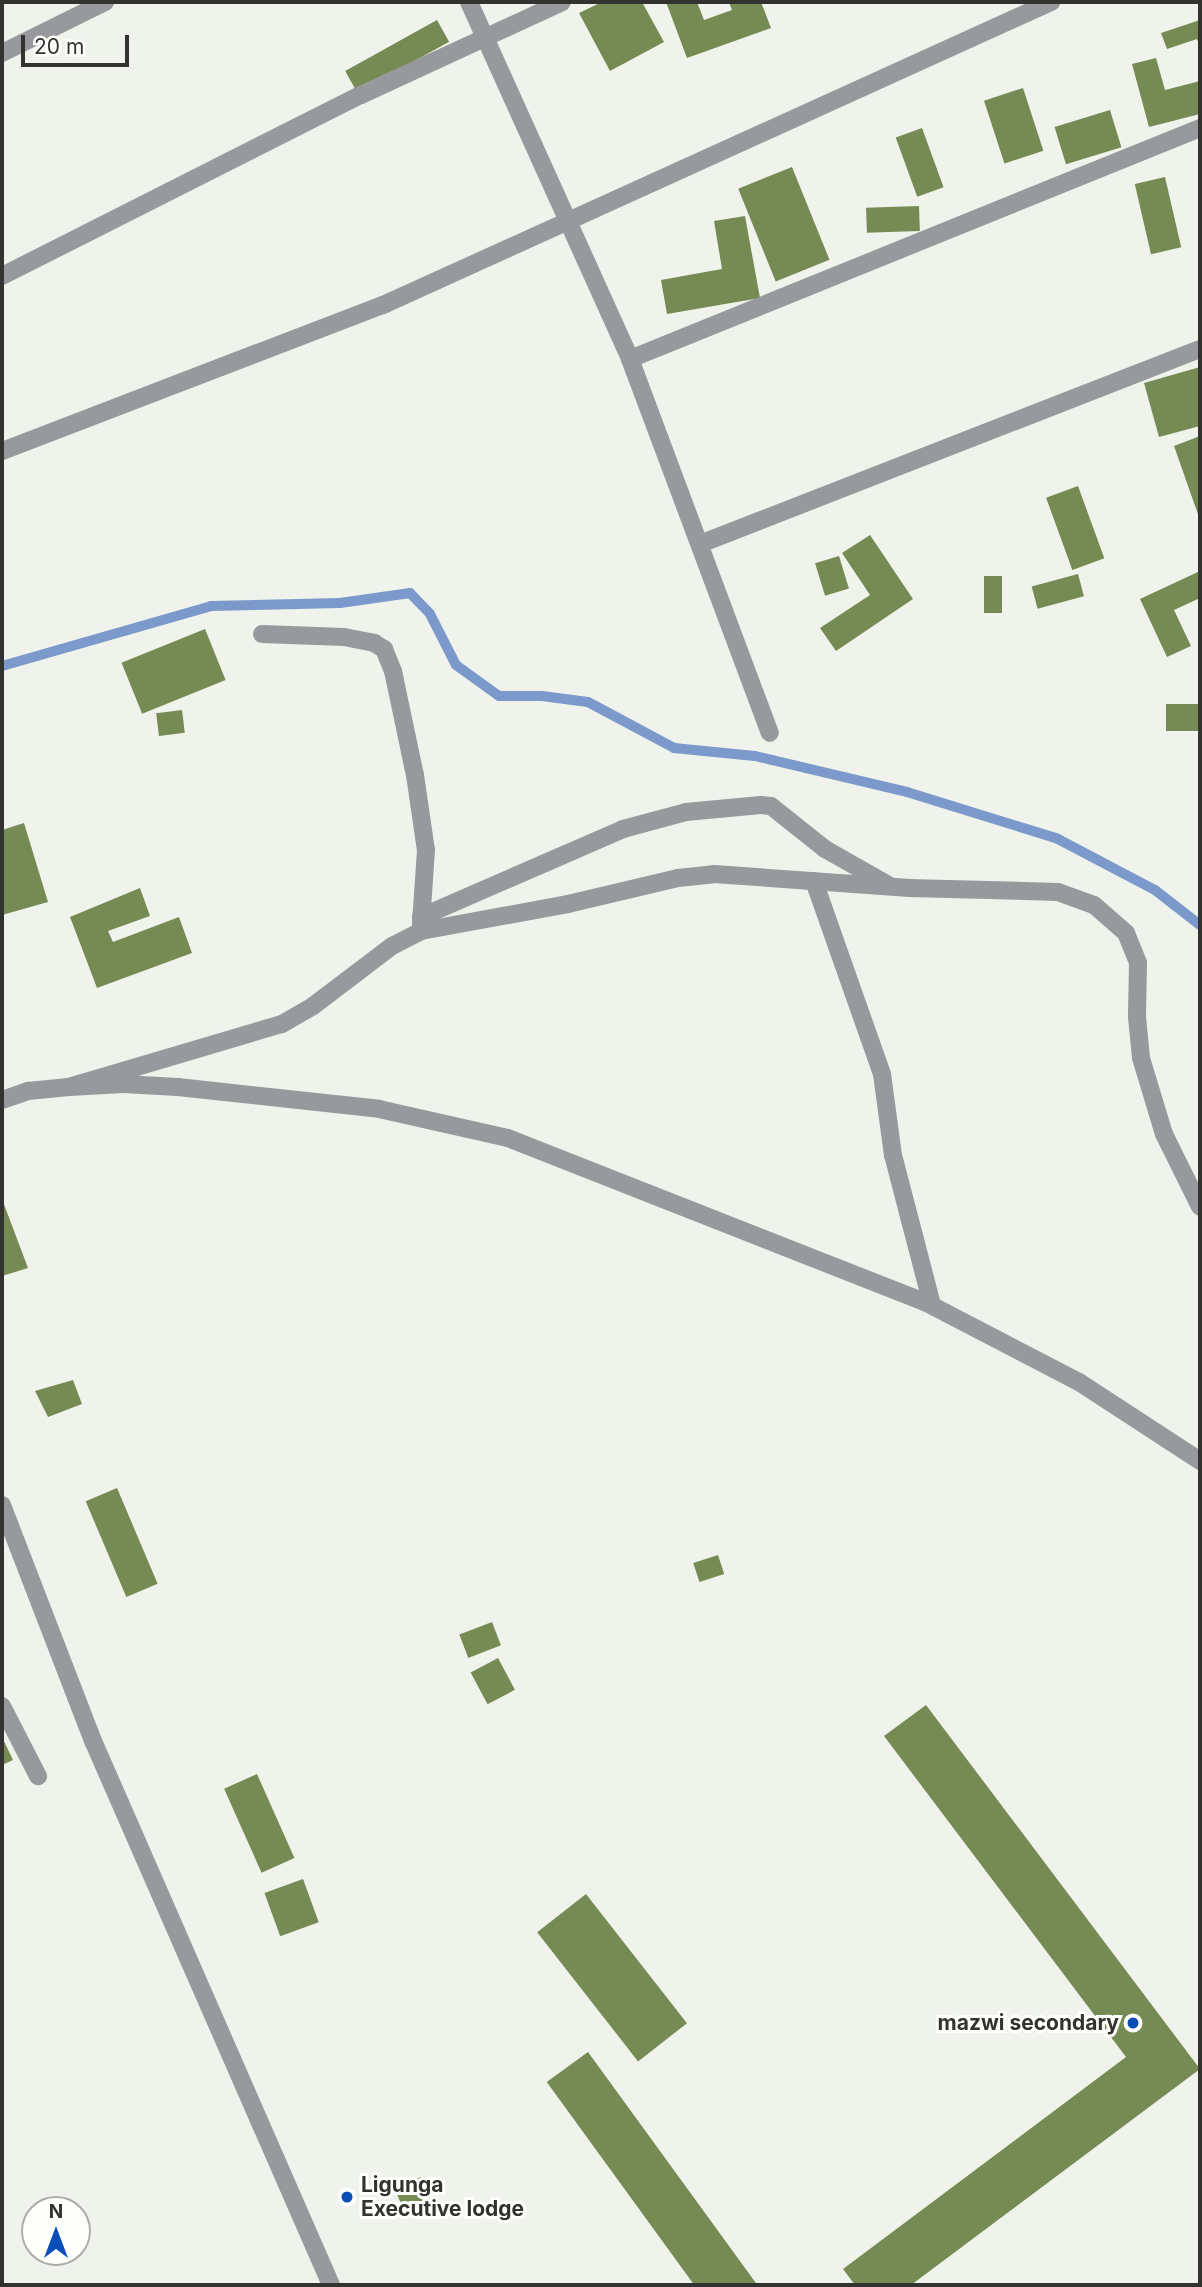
<!DOCTYPE html>
<style>
body{margin:0}
#map{position:relative;width:1202px;height:2287px;overflow:hidden;background:#eff3eb;font-family:Inter,sans-serif}
div>[style]{position:absolute}
.stream>*{height:10px;margin:-5px;padding:0 5px;transform-origin:5px;border-radius:5px;background:#7b99cb}
.building>*{inset:0;background:#768b54;transform-origin:0 0}
.minor>*{height:18px;margin:-9px;padding:0 9px;transform-origin:9px;border-radius:9px;background:#97999c}
.dots>*{width:19px;height:19px;translate:-50% -50%;box-sizing:border-box;border:4px solid #fefffd;border-radius:50%}
span{translate:-50% -50%;white-space:nowrap;text-align:center;line-height:1.15;-webkit-text-stroke:6px #fefffd;paint-order:stroke}
.poi-label{font-size:21px;color:#323330;font-weight:700}
.right{translate:-100% -50%;text-align:right}
.left{translate:0 -50%;text-align:left}
.frame{position:absolute;inset:0;border:4px solid #323330;pointer-events:none}
.north{position:absolute;left:21px;top:2196px;width:70px;height:70px;box-sizing:border-box;background:#fefffd;border:2px solid #acadab;border-radius:50%;rotate:0deg;font-size:19px;font-weight:700;line-height:28px;text-align:center;color:#323330}
.north::after{content:'';display:block;margin:auto;width:24px;height:32px;background:#094db7;clip-path:polygon(50% 0,100% 100%,50% 72%,0 100%)}
.scale{position:absolute;left:21px;top:35px;width:108px;height:32px;box-sizing:border-box;border:4px solid #323330;border-top:0;padding-left:9px;font-size:21px;line-height:24px;white-space:nowrap;color:#323330;-webkit-text-stroke:5px #fefffd;paint-order:stroke}
</style>
<div id="map">
<div class="stream">
<div style="left:2px;top:666px;width:217px;rotate:-16deg"></div>
<div style="left:211px;top:606px;width:129px;rotate:-1.3deg"></div>
<div style="left:340px;top:603px;width:71px;rotate:-8.1deg"></div>
<div style="left:410px;top:593px;width:29px;rotate:46deg"></div>
<div style="left:430px;top:614px;width:57px;rotate:63deg"></div>
<div style="left:456px;top:665px;width:53px;rotate:35.8deg"></div>
<div style="left:499px;top:696px;width:43px"></div>
<div style="left:542px;top:696px;width:46px;rotate:7.4deg"></div>
<div style="left:588px;top:702px;width:98px;rotate:28.1deg"></div>
<div style="left:674px;top:748px;width:81px;rotate:5.6deg"></div>
<div style="left:755px;top:756px;width:156px;rotate:13.3deg"></div>
<div style="left:907px;top:792px;width:156px;rotate:17.2deg"></div>
<div style="left:1056px;top:838px;width:112px;rotate:27.7deg"></div>
<div style="left:1155px;top:890px;width:57px;rotate:37.9deg"></div>
</div>
<div class="building">
<div style="clip-path:polygon(602px 2px,642px 2px,664px 42px,610px 71px,579px 13px)"></div>
<div style="clip-path:polygon(666px 2px,697px 2px,704px 20px,732px 10px,729px 2px,761px 2px,771px 28px,687px 58px)"></div>
<div style="left:437px;top:20px;width:25px;height:105px;rotate:61deg"></div>
<div style="clip-path:polygon(1200px 20px,1200px 49px,1197px 39px,1167px 49px,1161px 33px)"></div>
<div style="clip-path:polygon(1156px 58px,1165px 90px,1200px 81px,1200px 114px,1149px 127px,1132px 64px)"></div>
<div style="left:1023px;top:88px;width:66px;height:41px;rotate:72deg"></div>
<div style="left:1110px;top:110px;width:39px;height:58px;rotate:73deg"></div>
<div style="left:922px;top:128px;width:63px;height:28px;rotate:70deg"></div>
<div style="left:792px;top:167px;width:100px;height:58px;rotate:68deg"></div>
<div style="left:1165px;top:177px;width:72px;height:31px;rotate:77deg"></div>
<div style="left:919px;top:206px;width:25px;height:53px;rotate:88deg"></div>
<div style="clip-path:polygon(745px 216px,760px 298px,667px 314px,661px 280px,722px 269px,714px 221px)"></div>
<div style="clip-path:polygon(1200px 367px,1200px 426px,1159px 437px,1144px 383px)"></div>
<div style="clip-path:polygon(1200px 436px,1200px 520px,1174px 446px)"></div>
<div style="left:1078px;top:486px;width:77px;height:34px;rotate:70deg"></div>
<div style="clip-path:polygon(870px 535px,913px 599px,836px 651px,820px 628px,870px 595px,842px 553px)"></div>
<div style="left:839px;top:556px;width:34px;height:25px;rotate:73deg"></div>
<div style="clip-path:polygon(1200px 571px,1200px 598px,1174px 610px,1191px 646px,1167px 657px,1140px 599px)"></div>
<div style="left:1078px;top:574px;width:23px;height:48px;rotate:75deg"></div>
<div style="left:984px;top:576px;width:18px;height:37px"></div>
<div style="left:205px;top:629px;width:55px;height:90px;rotate:68deg"></div>
<div style="left:1200px;top:704px;width:27px;height:34px;rotate:90deg"></div>
<div style="left:182px;top:710px;width:23px;height:26px;rotate:83deg"></div>
<div style="clip-path:polygon(24px 823px,48px 902px,2px 915px,2px 830px)"></div>
<div style="clip-path:polygon(140px 888px,150px 916px,108px 931px,113px 942px,179px 917px,192px 953px,97px 988px,70px 917px)"></div>
<div style="clip-path:polygon(2px 1199px,28px 1268px,2px 1276px)"></div>
<div style="clip-path:polygon(73px 1380px,82px 1404px,48px 1417px,35px 1391px)"></div>
<div style="left:117px;top:1488px;width:104px;height:34px;rotate:67deg"></div>
<div style="left:718px;top:1555px;width:20px;height:26px;rotate:72deg"></div>
<div style="left:492px;top:1622px;width:25px;height:35px;rotate:69deg"></div>
<div style="left:498px;top:1658px;width:36px;height:31px;rotate:62deg"></div>
<div style="clip-path:polygon(926px 1705px,1200px 2069px,911px 2285px,855px 2285px,843px 2269px,1126px 2057px,884px 1736px)"></div>
<div style="clip-path:polygon(2px 1737px,13px 1760px,2px 1765px)"></div>
<div style="left:257px;top:1774px;width:92px;height:36px;rotate:66deg"></div>
<div style="left:303px;top:1879px;width:46px;height:41px;rotate:70deg"></div>
<div style="left:586px;top:1894px;width:164px;height:62px;rotate:52deg"></div>
<div style="left:588px;top:2052px;width:290px;height:51px;rotate:54deg"></div>
<div style="left:421px;top:2177px;width:27px;height:29px;rotate:66deg"></div>
</div>
<div class="minor">
<div style="left:469px;top:2px;width:392px;rotate:65.7deg"></div>
<div style="left:630px;top:359px;width:399px;rotate:69.5deg"></div>
<div style="left:2px;top:53px;width:115px;rotate:-26.3deg"></div>
<div style="left:2px;top:276px;width:402px;rotate:-26.8deg"></div>
<div style="left:361px;top:95px;width:221px;rotate:-24.8deg"></div>
<div style="left:630px;top:359px;width:615px;rotate:-22.06deg"></div>
<div style="left:2px;top:451px;width:408px;rotate:-21deg"></div>
<div style="left:383px;top:305px;width:734px;rotate:-24.4deg"></div>
<div style="left:700px;top:544px;width:537px;rotate:-21.31deg"></div>
<div style="left:262px;top:634px;width:82px;rotate:2.1deg"></div>
<div style="left:344px;top:637px;width:31px;rotate:11deg"></div>
<div style="left:374px;top:643px;width:12px;rotate:31deg"></div>
<div style="left:384px;top:649px;width:24px;rotate:68deg"></div>
<div style="left:393px;top:671px;width:106px;rotate:78.1deg"></div>
<div style="left:415px;top:775px;width:76px;rotate:81.7deg"></div>
<div style="left:426px;top:850px;width:74px;rotate:93.9deg"></div>
<div style="left:814px;top:881px;width:205px;rotate:70.6deg"></div>
<div style="left:882px;top:1074px;width:82px;rotate:82.3deg"></div>
<div style="left:893px;top:1155px;width:155px;rotate:75.4deg"></div>
<div style="left:421px;top:917px;width:220px;rotate:-23.5deg"></div>
<div style="left:623px;top:829px;width:65px;rotate:-15.1deg"></div>
<div style="left:686px;top:812px;width:75px;rotate:-5.3deg"></div>
<div style="left:761px;top:805px;width:10px;rotate:6deg"></div>
<div style="left:771px;top:806px;width:69px;rotate:38.5deg"></div>
<div style="left:825px;top:849px;width:75px;rotate:29.6deg"></div>
<div style="left:69px;top:1087px;width:222px;rotate:-16.5deg"></div>
<div style="left:282px;top:1024px;width:36px;rotate:-30deg"></div>
<div style="left:313px;top:1006px;width:99px;rotate:-37.2deg"></div>
<div style="left:392px;top:946px;width:33px;rotate:-27deg"></div>
<div style="left:421px;top:931px;width:149px;rotate:-10.4deg"></div>
<div style="left:568px;top:904px;width:113px;rotate:-13.3deg"></div>
<div style="left:678px;top:878px;width:36px;rotate:-6deg"></div>
<div style="left:714px;top:874px;width:196px;rotate:4.1deg"></div>
<div style="left:909px;top:888px;width:149px;rotate:1.5deg"></div>
<div style="left:1058px;top:892px;width:38px;rotate:20deg"></div>
<div style="left:1094px;top:905px;width:43px;rotate:41.2deg"></div>
<div style="left:1126px;top:933px;width:32px;rotate:68deg"></div>
<div style="left:1138px;top:963px;width:54px;rotate:91.1deg"></div>
<div style="left:1137px;top:1017px;width:41px;rotate:84.4deg"></div>
<div style="left:1141px;top:1058px;width:79px;rotate:73.2deg"></div>
<div style="left:1164px;top:1134px;width:81px;rotate:63.7deg"></div>
<div style="left:2px;top:1100px;width:28px;rotate:-19deg"></div>
<div style="left:28px;top:1091px;width:41px;rotate:-5.6deg"></div>
<div style="left:69px;top:1087px;width:54px;rotate:-3.2deg"></div>
<div style="left:123px;top:1084px;width:55px;rotate:3.1deg"></div>
<div style="left:178px;top:1087px;width:202px;rotate:6.2deg"></div>
<div style="left:379px;top:1109px;width:132px;rotate:12.7deg"></div>
<div style="left:508px;top:1138px;width:448px;rotate:21.5deg"></div>
<div style="left:925px;top:1302px;width:174px;rotate:27.5deg"></div>
<div style="left:1079px;top:1382px;width:145px;rotate:33.1deg"></div>
<div style="left:2px;top:1505px;width:255px;rotate:68.9deg"></div>
<div style="left:94px;top:1743px;width:592px;rotate:66.38deg"></div>
<div style="left:2px;top:1706px;width:79px;rotate:62.8deg"></div>
</div>
<div class="dots">
<div style="left:1133px;top:2023px;background:#094db7"></div>
<div style="left:347px;top:2197px;background:#094db7"></div>
</div>
<div class="poi-label">
<span class="right" style="left:1119px;top:2023px">mazwi secondary</span>
<span class="left" style="left:361px;top:2197px">Ligunga<br>Executive lodge</span>
</div>
<div class="frame"></div>
<div class="north">N</div>
<div class="scale">20 m</div>
</div>
